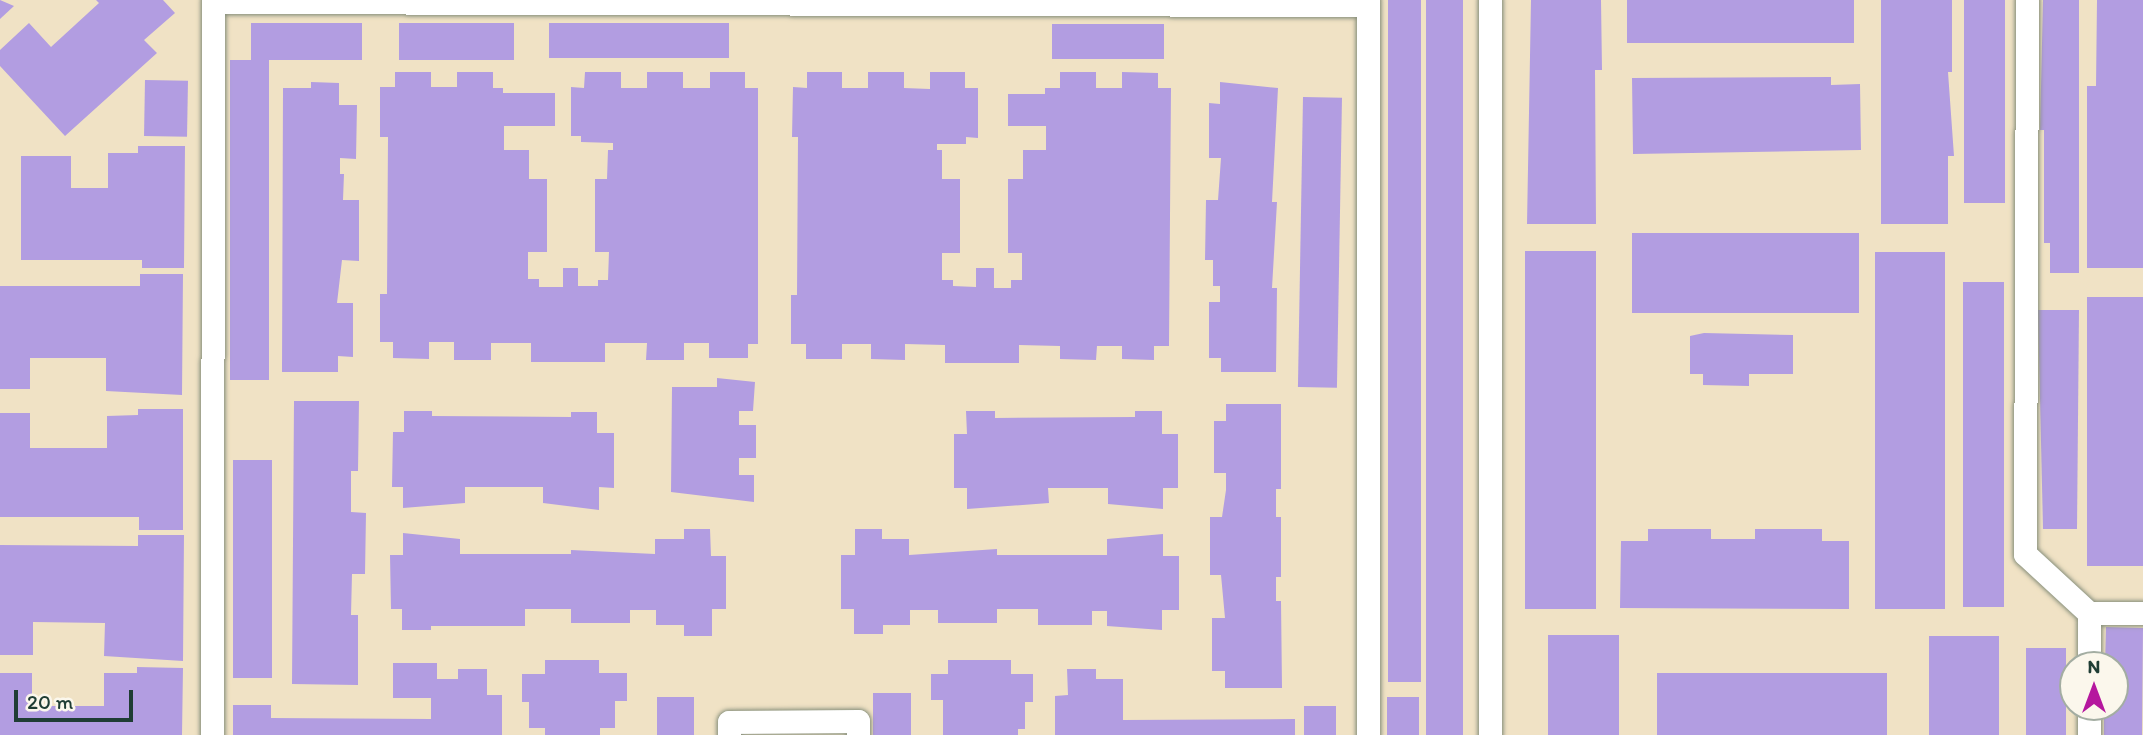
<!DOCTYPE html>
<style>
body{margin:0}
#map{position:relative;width:2143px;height:735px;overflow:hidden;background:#f0e2c5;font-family:Itim,sans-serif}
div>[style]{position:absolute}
.building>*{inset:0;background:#b29de1;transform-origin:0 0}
.roads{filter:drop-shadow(0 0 2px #88907c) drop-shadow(0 0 2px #88907c)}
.lane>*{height:23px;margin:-11.5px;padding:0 11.5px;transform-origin:11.5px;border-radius:11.5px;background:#fff}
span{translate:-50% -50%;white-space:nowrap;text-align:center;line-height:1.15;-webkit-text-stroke:5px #fbf7ec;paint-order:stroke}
.north{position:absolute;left:2059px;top:651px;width:70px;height:70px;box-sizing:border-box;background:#fbf7ec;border:2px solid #a3ada2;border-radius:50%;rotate:0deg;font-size:19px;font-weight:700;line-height:28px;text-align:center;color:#1f3d34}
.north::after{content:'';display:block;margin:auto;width:24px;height:32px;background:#b5179e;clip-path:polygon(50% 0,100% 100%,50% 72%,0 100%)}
.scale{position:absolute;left:14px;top:690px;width:119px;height:32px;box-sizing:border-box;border:4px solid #1f3d34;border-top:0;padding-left:9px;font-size:21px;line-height:24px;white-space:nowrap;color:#1f3d34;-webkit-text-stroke:5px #fbf7ec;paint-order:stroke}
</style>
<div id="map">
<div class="building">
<div style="clip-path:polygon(0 0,14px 6px,0 19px)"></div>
<div style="clip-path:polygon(96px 0,163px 0,175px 13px,144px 40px,157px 53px,65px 136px,0 66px,0 50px,29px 23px,51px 47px,99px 3px)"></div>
<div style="left:1388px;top:0;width:33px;height:682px"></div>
<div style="left:1426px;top:0;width:37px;height:735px"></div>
<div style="clip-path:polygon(1531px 0,1601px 0,1602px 70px,1595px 70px,1596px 224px,1527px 224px)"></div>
<div style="left:1627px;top:0;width:227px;height:43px"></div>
<div style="clip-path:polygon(1881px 0,1952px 0,1952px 72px,1948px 72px,1954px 156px,1948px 156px,1948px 224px,1881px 224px)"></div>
<div style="left:1964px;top:0;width:41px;height:203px"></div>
<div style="clip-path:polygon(2043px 0,2079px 0,2079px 273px,2050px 273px,2050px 243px,2044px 243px,2044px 130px,2040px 130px)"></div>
<div style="clip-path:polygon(2097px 0,2143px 0,2143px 268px,2087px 268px,2087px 86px,2096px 86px)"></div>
<div style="clip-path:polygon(251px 23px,362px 23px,362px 60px,269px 60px,269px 380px,230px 380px,230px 60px,251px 60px)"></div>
<div style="left:399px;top:23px;width:115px;height:37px"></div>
<div style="left:549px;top:23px;width:180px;height:35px"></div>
<div style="left:1052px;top:24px;width:112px;height:35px"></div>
<div style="clip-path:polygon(395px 72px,431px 72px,431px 87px,457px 87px,457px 72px,493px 72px,493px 88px,503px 88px,503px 93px,555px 93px,555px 126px,504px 126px,504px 150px,529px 150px,529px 179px,547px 179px,547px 252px,528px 252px,528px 279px,539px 279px,539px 287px,563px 287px,563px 268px,578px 268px,578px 286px,598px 286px,598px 280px,608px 280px,609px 252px,595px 252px,595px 179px,607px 179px,608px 150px,613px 150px,613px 143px,581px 142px,581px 136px,571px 136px,571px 87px,584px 88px,585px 72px,621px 72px,621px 88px,647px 88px,647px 72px,683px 72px,683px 88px,710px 88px,710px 72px,745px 72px,745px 88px,758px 88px,758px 344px,748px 344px,748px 358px,709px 358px,709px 343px,684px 343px,684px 360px,646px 360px,647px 343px,605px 343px,605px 362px,531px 362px,531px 343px,491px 343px,491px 360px,454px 360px,454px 342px,429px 342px,429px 359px,393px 358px,393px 342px,380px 342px,380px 294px,387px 294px,388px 137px,380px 137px,380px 87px,395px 87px)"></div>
<div style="clip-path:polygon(807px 72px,842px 72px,842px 88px,868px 88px,868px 72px,904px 72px,904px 88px,930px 89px,930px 72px,965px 72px,965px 88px,978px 88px,978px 138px,966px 137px,966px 144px,937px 144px,937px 150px,942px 150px,942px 179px,960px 179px,960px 253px,942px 253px,942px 280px,953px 280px,953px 286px,976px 287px,976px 268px,994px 268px,994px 288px,1011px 288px,1011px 280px,1022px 280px,1022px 253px,1008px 253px,1008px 179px,1023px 179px,1023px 150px,1046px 150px,1046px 126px,1008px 126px,1008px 94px,1045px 94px,1045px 88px,1060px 88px,1060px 72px,1096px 72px,1096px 88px,1122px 88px,1122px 72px,1158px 73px,1158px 88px,1171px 88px,1169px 346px,1154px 346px,1154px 360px,1122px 359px,1122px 346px,1097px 346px,1096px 360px,1060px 359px,1060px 346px,1019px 345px,1019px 363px,945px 363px,945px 345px,905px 344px,905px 360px,871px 359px,871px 344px,842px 344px,842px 359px,806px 359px,806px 344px,791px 344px,791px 295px,797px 295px,798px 137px,792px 137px,793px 87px,807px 88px)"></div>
<div style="clip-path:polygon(1831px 77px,1831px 85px,1860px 84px,1861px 150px,1633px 154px,1632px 78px)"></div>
<div style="left:145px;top:80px;width:43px;height:56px;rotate:1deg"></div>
<div style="clip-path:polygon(311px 82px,339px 83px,339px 105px,357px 105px,356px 159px,340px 158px,340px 174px,344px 174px,343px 200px,359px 200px,359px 261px,342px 260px,337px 303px,353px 303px,353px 357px,338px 356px,338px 372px,282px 372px,283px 88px,311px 88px)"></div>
<div style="clip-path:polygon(1220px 82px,1278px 88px,1272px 202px,1277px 202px,1272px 288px,1277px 288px,1276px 372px,1221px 372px,1221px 358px,1209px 358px,1209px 302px,1220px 302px,1220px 286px,1213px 286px,1213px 260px,1205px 260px,1206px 200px,1218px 200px,1221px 158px,1209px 158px,1209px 103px,1220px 104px)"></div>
<div style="left:1303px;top:97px;width:39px;height:290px;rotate:1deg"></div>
<div style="clip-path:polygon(138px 146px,185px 146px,184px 268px,142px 268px,142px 260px,21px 260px,21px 156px,71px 156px,71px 188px,108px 188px,108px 153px,138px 153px)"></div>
<div style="left:1632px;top:233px;width:227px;height:80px"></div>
<div style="left:1525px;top:251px;width:71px;height:358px"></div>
<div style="left:1875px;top:252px;width:70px;height:357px"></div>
<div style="clip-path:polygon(140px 274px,183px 274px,182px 395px,106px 391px,106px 358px,30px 358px,30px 389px,0 389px,0 286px,140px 286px)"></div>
<div style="left:1963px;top:282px;width:41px;height:325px"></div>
<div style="left:2087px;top:297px;width:56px;height:269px"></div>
<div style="clip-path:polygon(2038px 310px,2079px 310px,2077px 529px,2043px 529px)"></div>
<div style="clip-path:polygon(1704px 333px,1793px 335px,1793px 374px,1749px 374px,1749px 386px,1703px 385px,1703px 374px,1690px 374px,1690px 336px)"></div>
<div style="clip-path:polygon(717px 378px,755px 382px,753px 411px,739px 411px,739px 425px,756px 425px,756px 458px,739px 458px,739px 475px,754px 475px,754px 502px,671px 492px,672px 387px,717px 387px)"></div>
<div style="clip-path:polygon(294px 401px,359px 401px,358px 471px,351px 471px,351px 512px,366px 513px,365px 574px,352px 574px,351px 615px,358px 615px,358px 685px,292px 684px)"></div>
<div style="clip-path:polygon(1226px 404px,1281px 404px,1281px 489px,1276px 489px,1276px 517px,1281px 517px,1281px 577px,1276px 577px,1276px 601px,1281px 601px,1282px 688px,1225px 688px,1225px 671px,1212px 671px,1212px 618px,1225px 618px,1221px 575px,1210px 575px,1210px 517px,1222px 517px,1226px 490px,1226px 473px,1214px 473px,1214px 421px,1226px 421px)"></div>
<div style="clip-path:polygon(138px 409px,183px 409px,183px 530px,139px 530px,139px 517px,0 517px,0 413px,30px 413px,30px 448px,107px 448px,107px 416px,138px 415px)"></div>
<div style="clip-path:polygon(404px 411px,432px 411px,432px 416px,571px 417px,571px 412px,597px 412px,597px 433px,614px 433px,614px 488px,599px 487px,599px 510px,543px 503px,543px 487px,465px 487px,465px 503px,403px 508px,403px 487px,392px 487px,393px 432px,404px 432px)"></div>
<div style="clip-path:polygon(966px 411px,995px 411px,995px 418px,1135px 417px,1135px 411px,1162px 411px,1162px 434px,1178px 434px,1178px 488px,1163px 488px,1163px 509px,1108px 504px,1108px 488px,1048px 488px,1049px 503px,967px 509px,967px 488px,954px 488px,954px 434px,967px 434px)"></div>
<div style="left:233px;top:460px;width:39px;height:218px"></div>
<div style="clip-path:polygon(684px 529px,710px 529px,711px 556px,726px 556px,726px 609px,712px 609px,712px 636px,684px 636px,684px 625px,656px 625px,656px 610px,630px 610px,630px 623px,571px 623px,571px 609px,525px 609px,525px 626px,431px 626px,431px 630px,402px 630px,402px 609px,391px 609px,390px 555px,403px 555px,403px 533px,460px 539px,460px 554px,571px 554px,571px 550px,655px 554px,655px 539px,684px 539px)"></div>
<div style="clip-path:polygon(855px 529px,882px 529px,882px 539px,909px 539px,909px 555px,997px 549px,997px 555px,1107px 555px,1107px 539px,1163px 534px,1163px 556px,1179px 556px,1179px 610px,1162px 610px,1162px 630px,1107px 626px,1107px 611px,1092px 611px,1092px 625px,1038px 625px,1038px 609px,997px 609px,997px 623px,938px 623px,938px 610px,910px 610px,910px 625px,883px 625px,883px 634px,854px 634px,854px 609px,841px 609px,841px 555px,855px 555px)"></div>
<div style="clip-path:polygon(1648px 529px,1711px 529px,1711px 539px,1755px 539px,1755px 529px,1822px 529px,1822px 541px,1849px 541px,1849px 609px,1620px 608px,1621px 541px,1648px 541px)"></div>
<div style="clip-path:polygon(138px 535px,184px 535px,183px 661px,104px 656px,105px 623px,33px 622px,33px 655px,0 655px,0 545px,138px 546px)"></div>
<div style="clip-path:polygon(2106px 627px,2143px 628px,2142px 735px,2104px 735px,2104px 707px,2115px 707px,2115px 665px,2105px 665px)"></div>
<div style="left:1548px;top:635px;width:71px;height:100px"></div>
<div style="left:1929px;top:636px;width:70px;height:99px"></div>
<div style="left:2026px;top:648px;width:40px;height:87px"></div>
<div style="clip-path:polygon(545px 660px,599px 660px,599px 673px,627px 673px,627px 701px,615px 701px,615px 728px,600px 728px,600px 735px,545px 735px,545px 728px,529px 728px,529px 702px,522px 702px,522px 674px,545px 674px)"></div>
<div style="clip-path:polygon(948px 660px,1011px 660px,1011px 674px,1033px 674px,1033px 702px,1025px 702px,1025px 729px,1018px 729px,1018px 735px,943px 735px,943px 700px,931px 700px,931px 674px,948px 674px)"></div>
<div style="clip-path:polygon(393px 663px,437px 663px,437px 679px,458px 679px,458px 669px,487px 669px,487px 695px,502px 695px,502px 735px,233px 735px,233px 705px,271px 705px,271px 718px,431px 719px,431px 698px,393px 698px)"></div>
<div style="clip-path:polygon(137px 667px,183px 668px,182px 735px,0 735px,0 673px,32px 673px,32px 706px,104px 706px,104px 673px,137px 673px)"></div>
<div style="clip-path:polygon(1067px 669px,1096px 669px,1096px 679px,1123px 679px,1123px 720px,1295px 719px,1295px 735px,1055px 735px,1055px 696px,1068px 695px)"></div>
<div style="left:1657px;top:673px;width:230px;height:62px"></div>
<div style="left:873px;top:693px;width:38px;height:42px"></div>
<div style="left:694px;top:697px;width:38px;height:37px;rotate:90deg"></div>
<div style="left:1387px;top:697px;width:32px;height:38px"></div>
<div style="left:1304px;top:706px;width:32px;height:29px"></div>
</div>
<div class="roads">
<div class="lane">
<div style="left:1368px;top:0;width:735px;rotate:90deg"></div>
<div style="left:1490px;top:0;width:735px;rotate:90deg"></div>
<div style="left:2027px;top:0;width:554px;rotate:90.21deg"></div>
<div style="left:2025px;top:554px;width:87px;rotate:42.7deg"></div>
<div style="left:2089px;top:613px;width:52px;rotate:90deg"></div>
<div style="left:213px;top:2px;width:1155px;rotate:0.15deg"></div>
<div style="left:2089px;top:613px;width:54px"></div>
<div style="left:2089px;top:707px;width:28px;rotate:90deg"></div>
<div style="left:212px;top:735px;width:735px;rotate:-89.92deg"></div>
<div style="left:729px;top:735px;width:13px;rotate:-90deg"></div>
<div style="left:729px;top:722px;width:129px;rotate:-0.4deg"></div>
<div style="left:858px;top:721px;width:14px;rotate:90deg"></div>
</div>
</div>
<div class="north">N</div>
<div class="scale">20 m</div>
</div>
